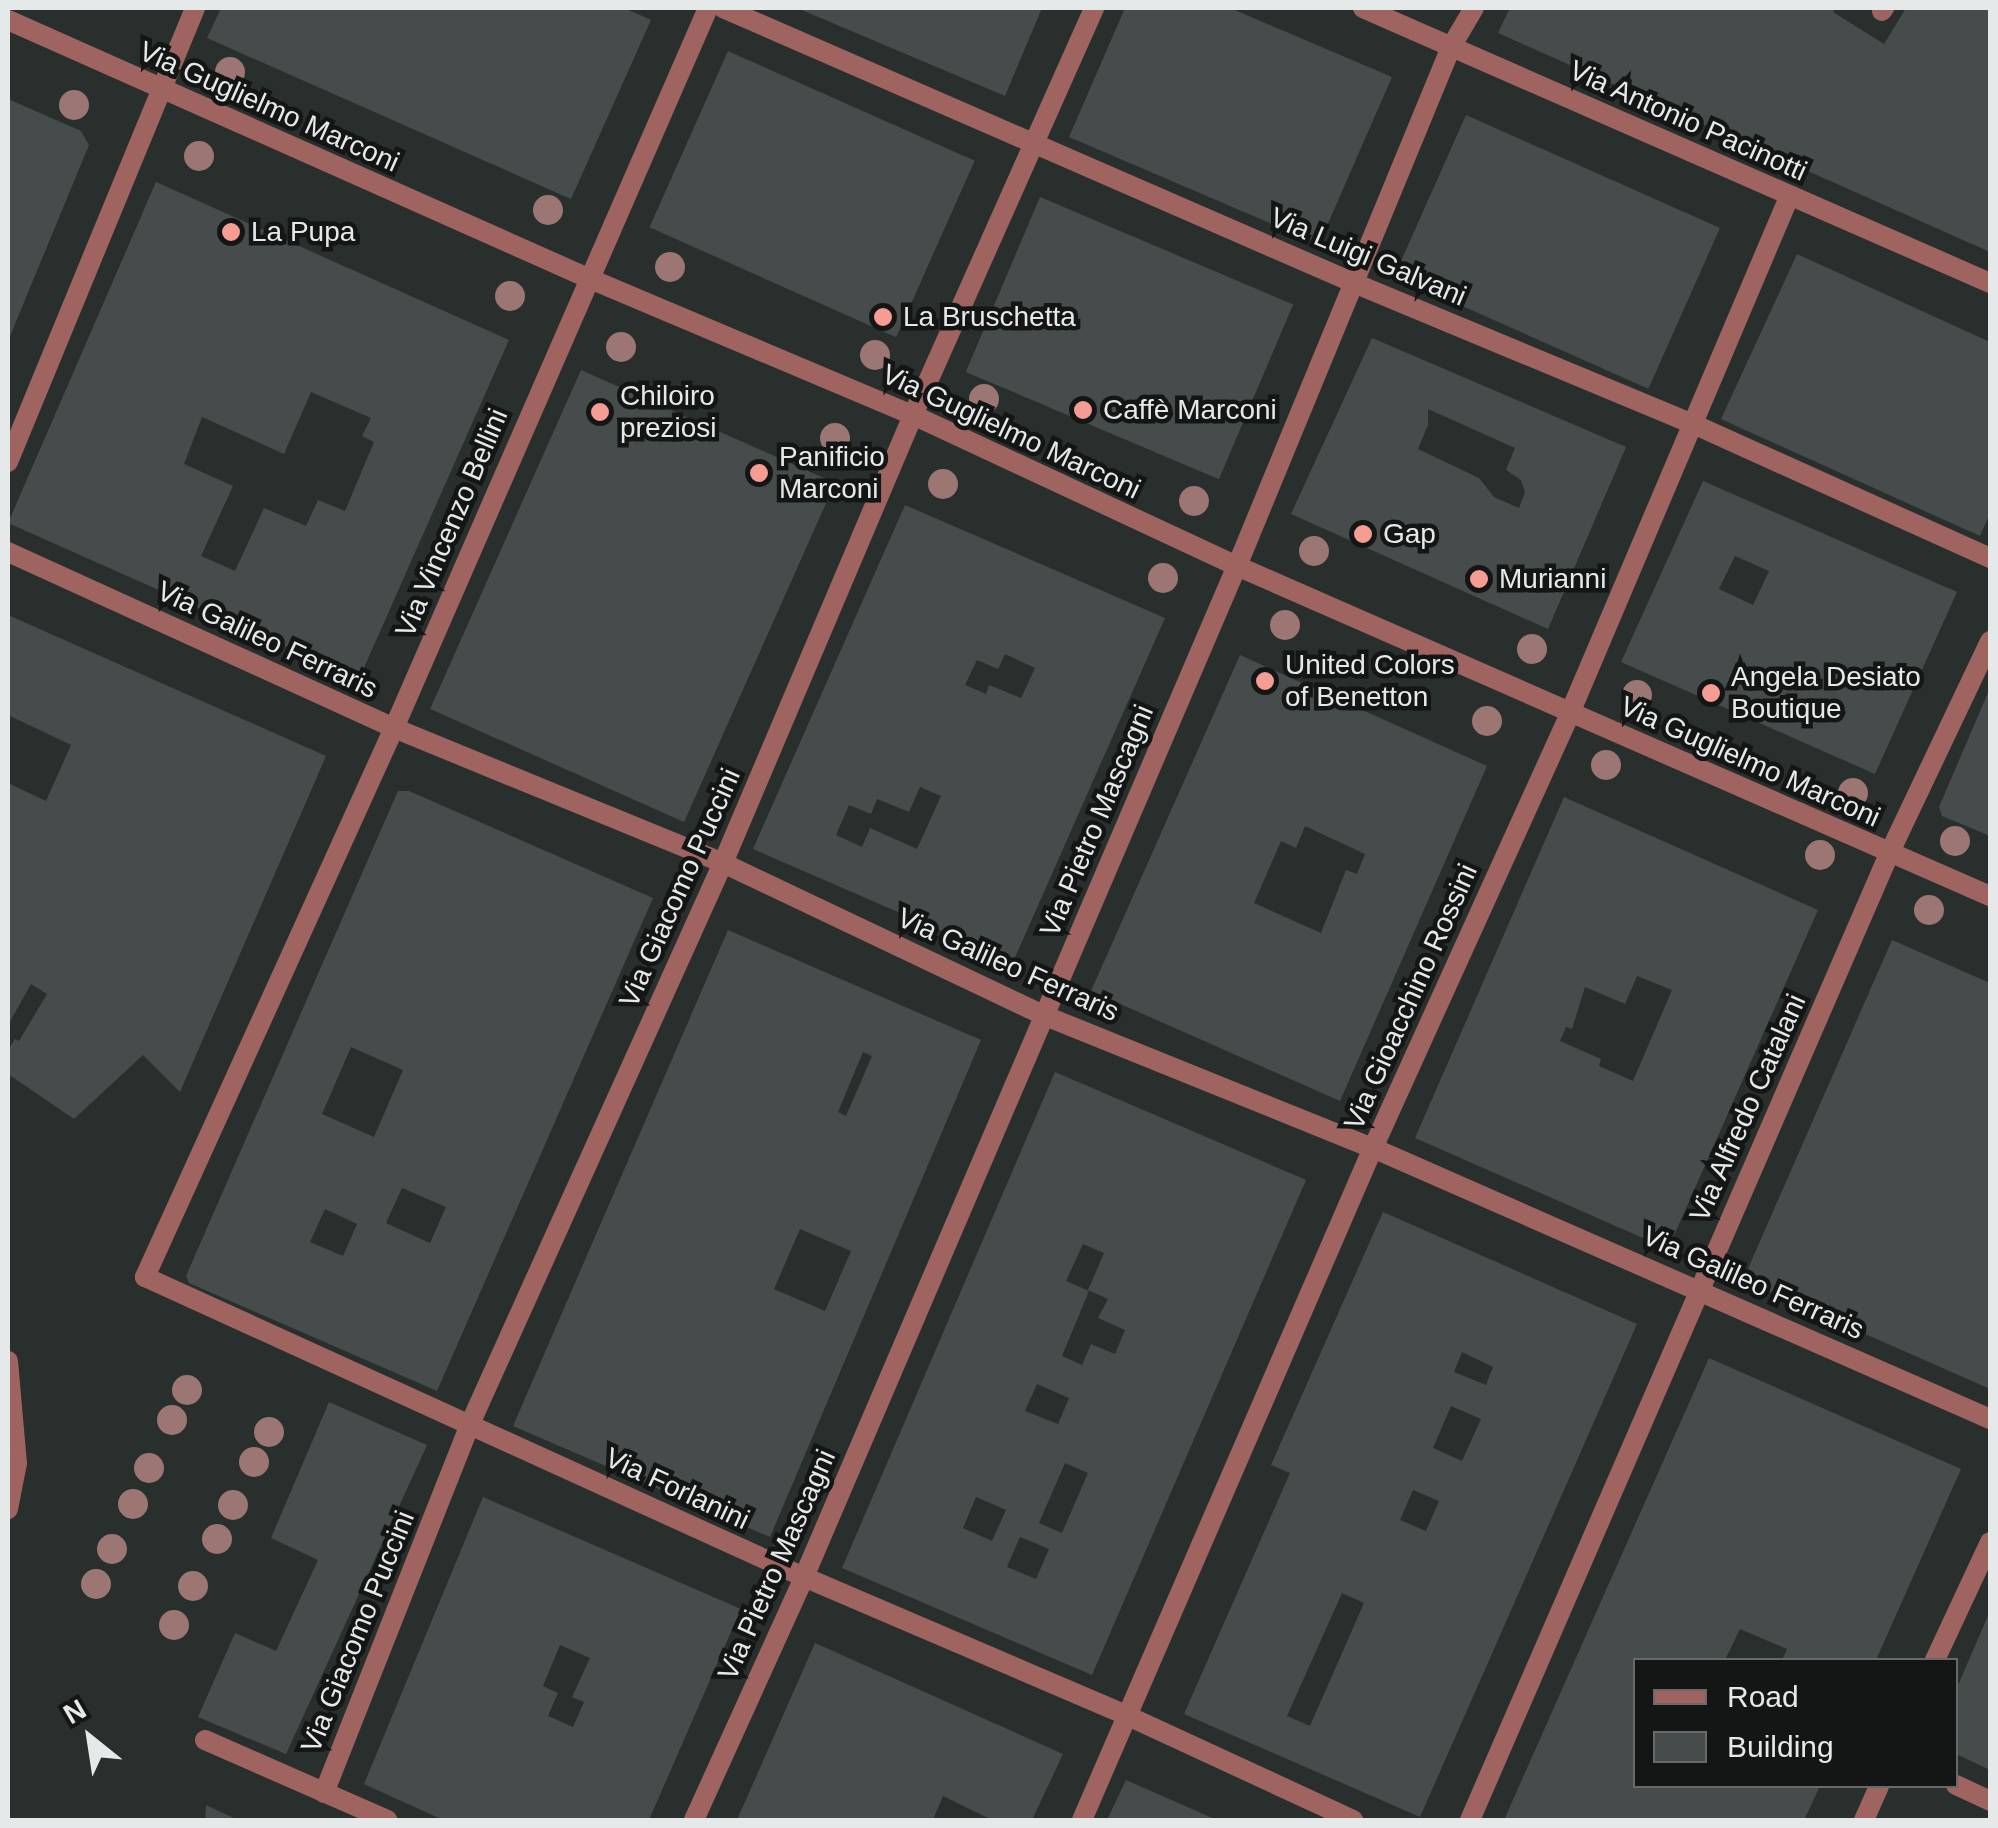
<!DOCTYPE html>
<meta charset="utf-8">
<style>
body{margin:0}
#map{position:relative;width:1998px;height:1828px;overflow:hidden;background:#292f2d;font-family:Arial,sans-serif}
div>[style]{position:absolute}
.building>*{inset:0;background:#464c4b;transform-origin:0 0}
.minor>*{height:20px;margin:-10px;padding:0 10px;transform-origin:10px;border-radius:10px;background:#9f645f}
.tertiary>*{height:20px;margin:-10px;padding:0 10px;transform-origin:10px;border-radius:10px;background:#9f645f}
.trees>*{width:30px;height:30px;margin:-15px;border-radius:50%;background:#9b7672}
.dots>*{width:28px;height:28px;translate:-50% -50%;box-sizing:border-box;border:5px solid #141615;border-radius:50%}
span{translate:-50% -50%;white-space:nowrap;text-align:center;line-height:1.15;-webkit-text-stroke:9px #141615;paint-order:stroke}
.street-label{font-size:28px;color:#e6e9e9}
.poi-label{font-size:28px;color:#e6e9e9}
.left{translate:0 -50%;text-align:left}
.frame{position:absolute;inset:0;border:10px solid #e6e9e9;pointer-events:none}
.legend{position:absolute;left:1633px;top:1658px;width:325px;height:130px;box-sizing:border-box;background:#141615;border:2px solid #686a6a;margin:0;padding:12px 18px;list-style:none;font-size:30px;color:#e6e9e9}
.legend li{display:flex;align-items:center;gap:20px;height:50px}
.legend b{width:50px;border:2px solid #686a6a}
.north{position:absolute;left:40px;top:1688px;width:100px;height:100px;-webkit-text-stroke:8px #141615;paint-order:stroke;rotate:330deg;font-size:28px;font-weight:700;line-height:40px;text-align:center;color:#e6e9e9}
.north::after{content:'';display:block;margin:auto;width:35px;height:45px;background:#e6e9e9;clip-path:polygon(50% 0,100% 100%,50% 72%,0 100%)}
</style>
<div id="map">
<div class="building">
<div style="clip-path:polygon(221px 8px,624px 8px,651px 20px,571px 199px,207px 38px)"></div>
<div style="clip-path:polygon(797px 8px,1042px 8px,1005px 96px)"></div>
<div style="clip-path:polygon(1125px 8px,1230px 8px,1392px 77px,1319px 244px,1069px 137px)"></div>
<div style="clip-path:polygon(1510px 8px,1835px 8px,1833px 12px,1884px 44px,1906px 8px,1990px 8px,1990px 252px,1498px 33px)"></div>
<div style="left:728px;top:51px;width:270px;height:193px;rotate:24deg"></div>
<div style="clip-path:polygon(8px 99px,81px 131px,89px 145px,8px 341px)"></div>
<div style="left:1466px;top:115px;width:278px;height:176px;rotate:24deg"></div>
<div style="clip-path:polygon(evenodd,156px 182px,509px 340px,359px 679px,8px 523px,156px 182px,311px 392px,371px 418px,362px 436px,374px 442px,345px 511px,318px 500px,306px 526px,264px 508px,235px 571px,201px 556px,233px 486px,184px 464px,202px 417px,284px 454px,311px 392px)"></div>
<div style="left:1040px;top:197px;width:275px;height:190px;rotate:23deg"></div>
<div style="clip-path:polygon(1797px 254px,1990px 342px,1990px 513px,1980px 536px,1721px 419px)"></div>
<div style="clip-path:polygon(evenodd,1372px 338px,1626px 447px,1548px 629px,1291px 514px,1372px 338px,1428px 409px,1515px 448px,1506px 470px,1521px 480px,1525px 492px,1519px 508px,1494px 497px,1479px 478px,1418px 449px,1428px 425px,1428px 409px)"></div>
<div style="left:581px;top:370px;width:278px;height:371px;rotate:24deg"></div>
<div style="clip-path:polygon(evenodd,1703px 481px,1957px 592px,1875px 774px,1621px 662px,1703px 481px,1735px 556px,1769px 571px,1753px 605px,1719px 589px,1735px 556px)"></div>
<div style="clip-path:polygon(evenodd,905px 505px,1165px 618px,1013px 962px,753px 849px,905px 505px,1005px 654px,1035px 668px,1021px 698px,989px 685px,986px 694px,965px 685px,977px 660px,998px 669px,1005px 654px,905px 505px,920px 787px,941px 796px,917px 849px,870px 828px,862px 847px,836px 835px,849px 805px,871px 814px,877px 799px,909px 812px,920px 787px)"></div>
<div style="clip-path:polygon(8px 615px,326px 756px,180px 1092px,143px 1055px,74px 1119px,8px 1074px,8px 1050px,15px 1039px,19px 1041px,47px 994px,31px 984px,8px 1025px,8px 783px,46px 801px,71px 745px,8px 715px)"></div>
<div style="clip-path:polygon(evenodd,1240px 655px,1487px 766px,1340px 1101px,1091px 991px,1240px 655px,1305px 826px,1365px 854px,1357px 874px,1346px 870px,1321px 933px,1254px 903px,1281px 841px,1296px 848px,1305px 826px)"></div>
<div style="clip-path:polygon(1990px 688px,1990px 836px,1942px 816px,1939px 807px)"></div>
<div style="clip-path:polygon(evenodd,398px 791px,409px 791px,653px 898px,437px 1391px,189px 1283px,186px 1276px,398px 791px,351px 1047px,403px 1070px,374px 1137px,322px 1114px,351px 1047px,398px 791px,402px 1188px,446px 1207px,430px 1243px,386px 1223px,402px 1188px,398px 791px,325px 1209px,357px 1224px,343px 1256px,310px 1242px,325px 1209px)"></div>
<div style="clip-path:polygon(evenodd,1564px 797px,1818px 910px,1668px 1249px,1415px 1138px,1564px 797px,1637px 976px,1672px 990px,1633px 1081px,1599px 1066px,1601px 1059px,1560px 1041px,1566px 1027px,1572px 1029px,1585px 987px,1625px 1004px,1637px 976px)"></div>
<div style="clip-path:polygon(evenodd,728px 930px,981px 1040px,770px 1537px,513px 1426px,728px 930px,863px 1052px,872px 1056px,846px 1116px,838px 1112px,863px 1052px,728px 930px,800px 1229px,851px 1251px,825px 1311px,774px 1289px,800px 1229px)"></div>
<div style="clip-path:polygon(1892px 940px,1990px 983px,1990px 1389px,1743px 1280px)"></div>
<div style="clip-path:polygon(evenodd,1055px 1072px,1306px 1180px,1092px 1675px,842px 1568px,1055px 1072px,1083px 1244px,1104px 1253px,1088px 1290px,1108px 1299px,1098px 1318px,1125px 1330px,1115px 1354px,1091px 1344px,1082px 1365px,1062px 1356px,1089px 1291px,1066px 1281px,1083px 1244px,1055px 1072px,1037px 1384px,1069px 1398px,1058px 1424px,1025px 1411px,1037px 1384px,1055px 1072px,1065px 1463px,1088px 1473px,1062px 1533px,1039px 1523px,1065px 1463px,1055px 1072px,976px 1497px,1006px 1510px,992px 1541px,963px 1528px,976px 1497px,1055px 1072px,1020px 1537px,1049px 1549px,1036px 1579px,1007px 1567px,1020px 1537px)"></div>
<div style="clip-path:polygon(evenodd,1383px 1212px,1637px 1324px,1420px 1817px,1184px 1714px,1290px 1473px,1271px 1465px,1383px 1212px,1462px 1352px,1493px 1367px,1486px 1385px,1454px 1372px,1462px 1352px,1383px 1212px,1451px 1406px,1481px 1419px,1462px 1461px,1433px 1448px,1451px 1406px,1383px 1212px,1413px 1490px,1439px 1501px,1426px 1531px,1400px 1520px,1413px 1490px,1383px 1212px,1342px 1593px,1364px 1603px,1310px 1726px,1287px 1716px,1342px 1593px)"></div>
<div style="clip-path:polygon(1709px 1358px,1961px 1469px,1876px 1660px,1782px 1660px,1787px 1649px,1740px 1629px,1725px 1660px,1636px 1660px,1636px 1786px,1820px 1786px,1804px 1820px,1504px 1820px)"></div>
<div style="clip-path:polygon(329px 1402px,427px 1445px,286px 1754px,198px 1717px,235px 1633px,276px 1651px,318px 1560px,271px 1538px)"></div>
<div style="clip-path:polygon(evenodd,483px 1497px,741px 1609px,649px 1820px,443px 1820px,364px 1784px,483px 1497px,560px 1645px,590px 1658px,572px 1697px,584px 1702px,573px 1727px,548px 1716px,558px 1693px,543px 1686px,560px 1645px)"></div>
<div style="clip-path:polygon(1990px 1611px,1990px 1770px,1956px 1754px,1956px 1690px)"></div>
<div style="clip-path:polygon(815px 1643px,1063px 1754px,1032px 1820px,992px 1820px,943px 1796px,933px 1820px,737px 1820px)"></div>
<div style="clip-path:polygon(1126px 1780px,1217px 1820px,1107px 1820px)"></div>
<div style="clip-path:polygon(206px 1805px,238px 1820px,205px 1820px)"></div>
</div>
<div class="minor">
<div style="left:708px;top:8px;width:785px;rotate:113.56deg"></div>
<div style="left:394px;top:728px;width:603px;rotate:114.4deg"></div>
<div style="left:145px;top:1277px;width:724px;rotate:24.48deg"></div>
<div style="left:804px;top:1577px;width:353px;rotate:23.2deg"></div>
<div style="left:1128px;top:1716px;width:248px;rotate:24.8deg"></div>
<div style="left:723px;top:8px;width:688px;rotate:23.55deg"></div>
<div style="left:1354px;top:283px;width:365px;rotate:22.6deg"></div>
<div style="left:1691px;top:423px;width:328px;rotate:24.3deg"></div>
<div style="left:1363px;top:8px;width:685px;rotate:23.68deg"></div>
<div style="left:1882px;top:11px;width:4px;rotate:-56deg"></div>
<div style="left:8px;top:462px;width:491px;rotate:-67.6deg"></div>
<div style="left:8px;top:552px;width:424px;rotate:24.5deg"></div>
<div style="left:394px;top:728px;width:356px;rotate:22.3deg"></div>
<div style="left:723px;top:863px;width:354px;rotate:25.4deg"></div>
<div style="left:1043px;top:1015px;width:356px;rotate:22deg"></div>
<div style="left:1373px;top:1148px;width:674px;rotate:23.71deg"></div>
<div style="left:1935px;top:1660px;width:130px;rotate:-65deg"></div>
<div style="left:205px;top:1740px;width:199px;rotate:23.7deg"></div>
<div style="left:1956px;top:1785px;width:38px;rotate:25deg"></div>
<div style="left:324px;top:1793px;width:397px;rotate:-68.4deg"></div>
<div style="left:470px;top:1424px;width:615px;rotate:-65.73deg"></div>
<div style="left:723px;top:863px;width:487px;rotate:-67deg"></div>
<div style="left:913px;top:415px;width:445px;rotate:-66deg"></div>
<div style="left:694px;top:1820px;width:267px;rotate:-65.6deg"></div>
<div style="left:804px;top:1577px;width:1100px;rotate:-66.82deg"></div>
<div style="left:1237px;top:566px;width:561px;rotate:-67.59deg"></div>
<div style="left:1451px;top:47px;width:45px;rotate:-59.5deg"></div>
<div style="left:1082px;top:1820px;width:732px;rotate:-66.59deg"></div>
<div style="left:1373px;top:1148px;width:478px;rotate:-65.6deg"></div>
<div style="left:1570px;top:713px;width:561px;rotate:-67deg"></div>
<div style="left:1470px;top:1820px;width:1053px;rotate:-66.55deg"></div>
<div style="left:1889px;top:854px;width:236px;rotate:-64.6deg"></div>
<div style="left:1864px;top:1820px;width:37px;rotate:-66deg"></div>
</div>
<div class="tertiary">
<div style="left:8px;top:20px;width:635px;rotate:23.98deg"></div>
<div style="left:588px;top:278px;width:353px;rotate:22.9deg"></div>
<div style="left:913px;top:415px;width:357px;rotate:25deg"></div>
<div style="left:1237px;top:566px;width:822px;rotate:23.67deg"></div>
<div style="left:8px;top:1361px;width:102px;rotate:85deg"></div>
<div style="left:17px;top:1463px;width:47px;rotate:101.1deg"></div>
</div>
<div class="trees">
<div style="left:230px;top:72px"></div>
<div style="left:74px;top:105px"></div>
<div style="left:199px;top:156px"></div>
<div style="left:548px;top:210px"></div>
<div style="left:670px;top:267px"></div>
<div style="left:510px;top:296px"></div>
<div style="left:621px;top:347px"></div>
<div style="left:875px;top:355px"></div>
<div style="left:984px;top:399px"></div>
<div style="left:835px;top:438px"></div>
<div style="left:943px;top:484px"></div>
<div style="left:1194px;top:501px"></div>
<div style="left:1314px;top:551px"></div>
<div style="left:1163px;top:578px"></div>
<div style="left:1285px;top:625px"></div>
<div style="left:1532px;top:649px"></div>
<div style="left:1637px;top:695px"></div>
<div style="left:1487px;top:721px"></div>
<div style="left:1606px;top:765px"></div>
<div style="left:1853px;top:793px"></div>
<div style="left:1955px;top:841px"></div>
<div style="left:1820px;top:855px"></div>
<div style="left:1929px;top:910px"></div>
<div style="left:187px;top:1390px"></div>
<div style="left:172px;top:1420px"></div>
<div style="left:269px;top:1432px"></div>
<div style="left:254px;top:1462px"></div>
<div style="left:149px;top:1468px"></div>
<div style="left:133px;top:1504px"></div>
<div style="left:233px;top:1505px"></div>
<div style="left:217px;top:1539px"></div>
<div style="left:112px;top:1549px"></div>
<div style="left:96px;top:1584px"></div>
<div style="left:193px;top:1586px"></div>
<div style="left:174px;top:1625px"></div>
</div>
<div class="dots">
<div style="left:231px;top:232px;background:#f59c93"></div>
<div style="left:883px;top:317px;background:#f59c93"></div>
<div style="left:1083px;top:410px;background:#f59c93"></div>
<div style="left:600px;top:412px;background:#f59c93"></div>
<div style="left:759px;top:473px;background:#f59c93"></div>
<div style="left:1363px;top:534px;background:#f59c93"></div>
<div style="left:1479px;top:579px;background:#f59c93"></div>
<div style="left:1265px;top:681px;background:#f59c93"></div>
<div style="left:1711px;top:693px;background:#f59c93"></div>
</div>
<div class="street-label">
<span style="left:269px;top:107px;rotate:24deg">Via Guglielmo Marconi</span>
<span style="left:1688px;top:121px;rotate:24deg">Via Antonio Pacinotti</span>
<span style="left:1368px;top:257px;rotate:23deg">Via Luigi Galvani</span>
<span style="left:1011px;top:432px;rotate:25deg">Via Guglielmo Marconi</span>
<span style="left:452px;top:523px;rotate:-67deg">Via Vincenzo Bellini</span>
<span style="left:267px;top:640px;rotate:25deg">Via Galileo Ferraris</span>
<span style="left:1750px;top:762px;rotate:24deg">Via Guglielmo Marconi</span>
<span style="left:1097px;top:821px;rotate:-67deg">Via Pietro Mascagni</span>
<span style="left:680px;top:888px;rotate:-66deg">Via Giacomo Puccini</span>
<span style="left:1008px;top:965px;rotate:24deg">Via Galileo Ferraris</span>
<span style="left:1411px;top:997px;rotate:-66deg">Via Gioacchino Rossini</span>
<span style="left:1748px;top:1108px;rotate:-66deg">Via Alfredo Catalani</span>
<span style="left:1753px;top:1283px;rotate:24deg">Via Galileo Ferraris</span>
<span style="left:677px;top:1489px;rotate:25deg">Via Forlanini</span>
<span style="left:777px;top:1565px;rotate:-66deg">Via Pietro Mascagni</span>
<span style="left:358px;top:1632px;rotate:-68deg">Via Giacomo Puccini</span>
</div>
<div class="poi-label">
<span class="left" style="left:251px;top:232px">La Pupa</span>
<span class="left" style="left:903px;top:317px">La Bruschetta</span>
<span class="left" style="left:620px;top:412px">Chiloiro<br>preziosi</span>
<span class="left" style="left:1103px;top:410px">Caffè Marconi</span>
<span class="left" style="left:779px;top:473px">Panificio<br>Marconi</span>
<span class="left" style="left:1383px;top:534px">Gap</span>
<span class="left" style="left:1499px;top:579px">Murianni</span>
<span class="left" style="left:1285px;top:681px">United Colors<br>of Benetton</span>
<span class="left" style="left:1731px;top:693px">Angela Desiato<br>Boutique</span>
</div>
<div class="frame"></div>
<ul class="legend">
<li><b style="height:12px;background:#9f645f"></b>Road</li>
<li><b style="height:28px;background:#464c4b"></b>Building</li>
</ul>
<div class="north">N</div>
</div>
